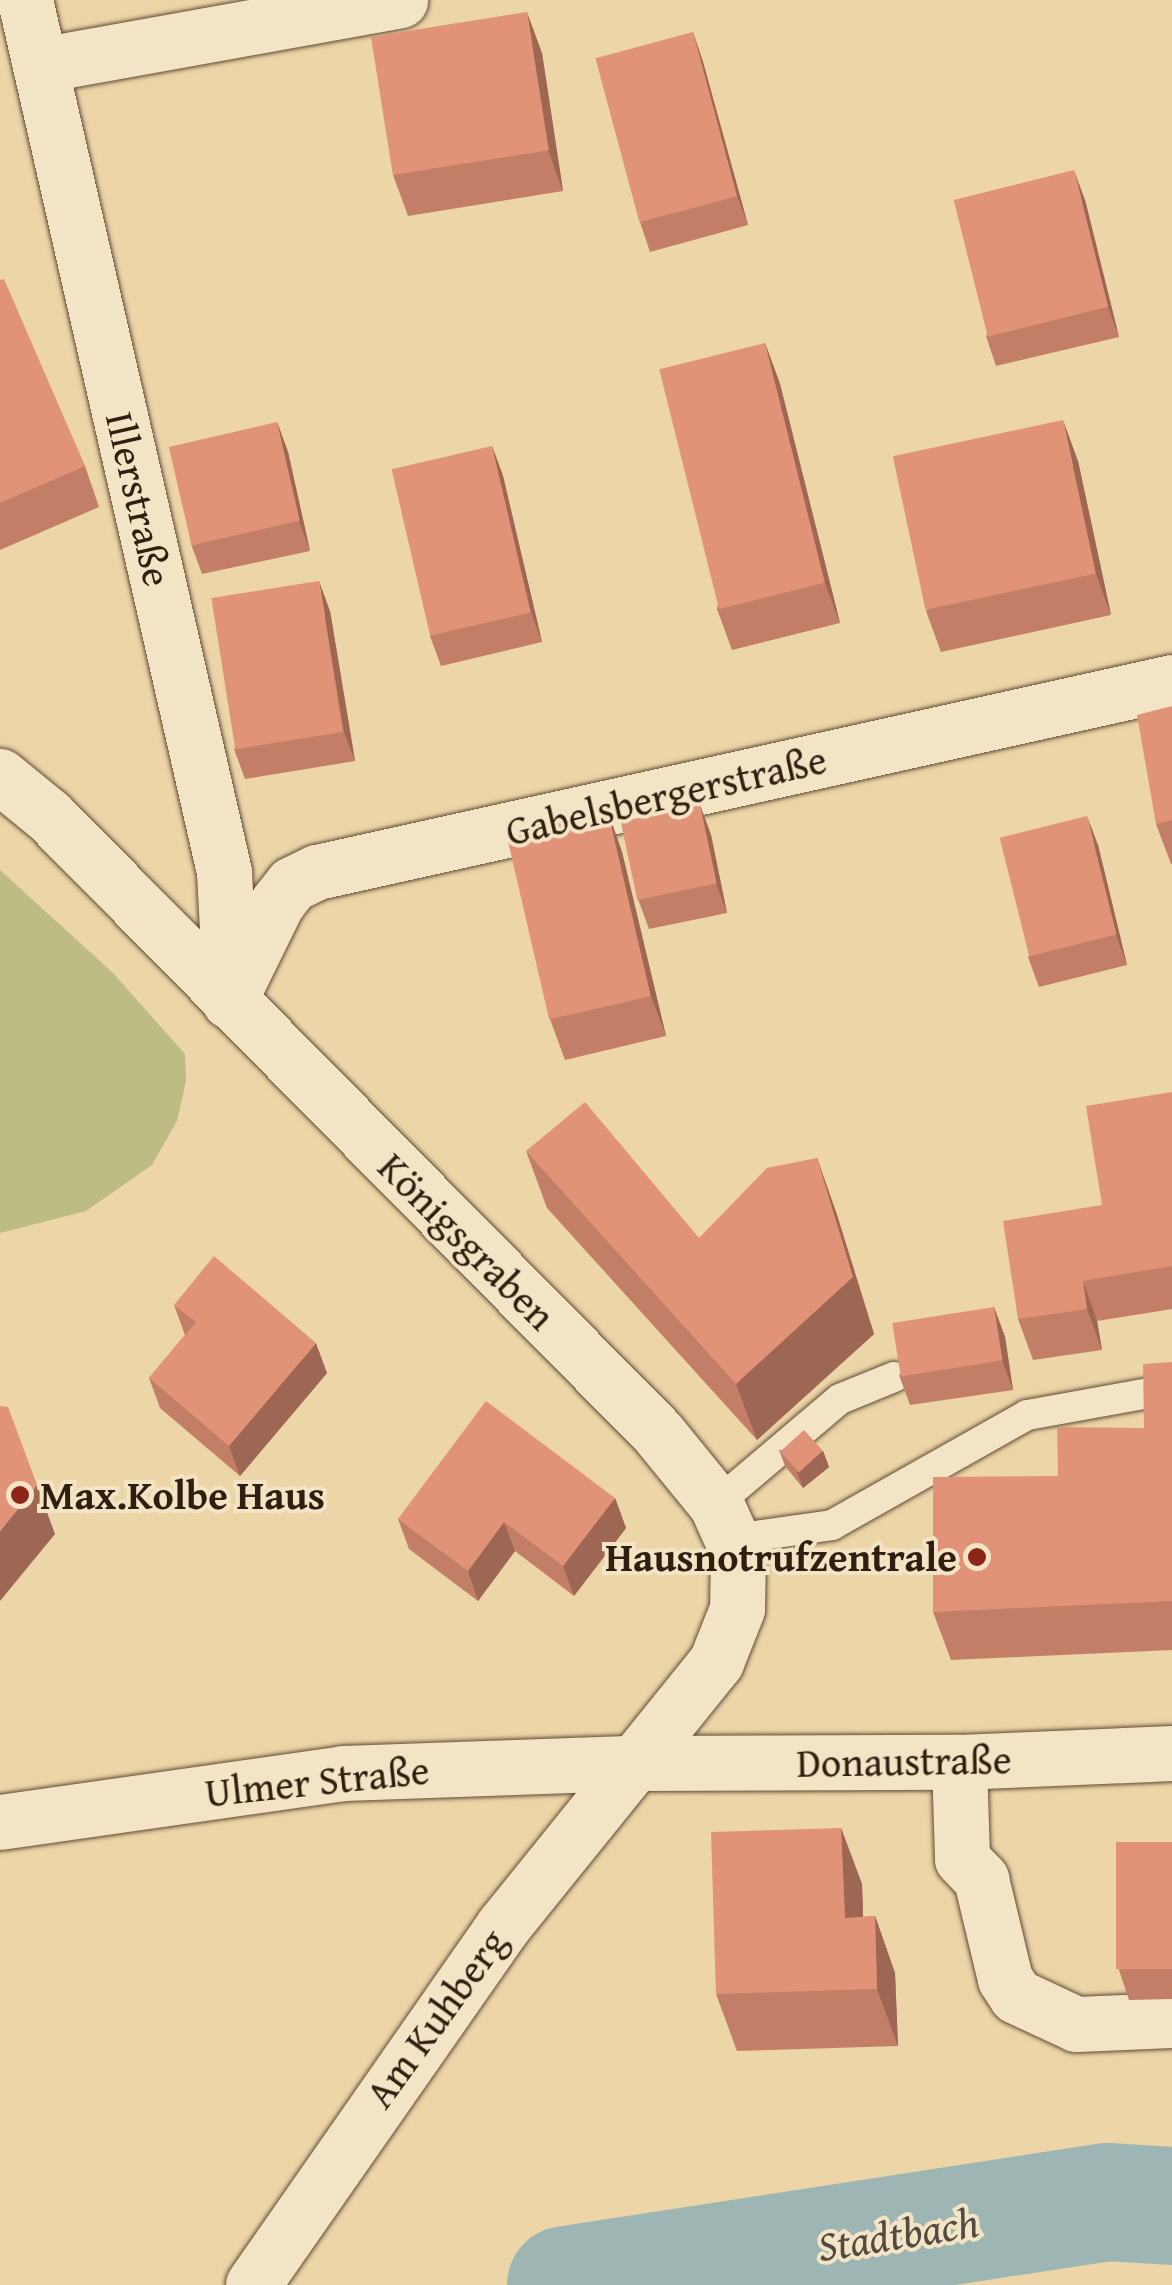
<!DOCTYPE html>
<meta charset="utf-8">
<style>
body{margin:0}
#map{position:relative;width:1172px;height:2285px;overflow:hidden;background:#ecd5a6;font-family:"Gentium Book Plus",serif}
div>[style]{position:absolute}
.green>*{inset:0;background:#bdbc83}
.river>*{height:118px;margin:-59px;padding:0 59px;transform-origin:59px;border-radius:59px;background:#9eb6b3}
.roads{filter:drop-shadow(0 0 2px #604b36) drop-shadow(0 0 2px #604b36)}
.lane>*{height:30px;margin:-15px;padding:0 15px;transform-origin:15px;border-radius:15px;background:#f3e4c5}
.street>*{height:55px;margin:-27.5px;padding:0 27.5px;transform-origin:27.5px;border-radius:27.5px;background:#f3e4c5}
.secondary>*{height:55px;margin:-27.5px;padding:0 27.5px;transform-origin:27.5px;border-radius:27.5px;background:#f3e4c5}
.wall>*{inset:0;background:#c27e67}
.shaded-wall>*{inset:0;background:#9e6754}
.building>*{inset:0;background:#e19378;transform-origin:0 0}
.dots>*{width:28px;height:28px;translate:-50% -50%;box-sizing:border-box;border:5px solid #f3e4c5;border-radius:50%}
span{translate:-50% -50%;white-space:nowrap;text-align:center;line-height:1.15;-webkit-text-stroke:8px #f3e4c5;paint-order:stroke}
.street-label{font-size:40px;color:#321d11}
.poi-label{font-size:40px;color:#321d11;font-weight:700}
.left{translate:0 -50%;text-align:left}
.right{translate:-100% -50%;text-align:right}
.water-label{font-size:42px;color:#524b42;font-style:italic}
</style>
<div id="map">
<div class="green">
<div style="clip-path:polygon(0 870px,112px 972px,185px 1054px,186px 1081px,177px 1121px,152px 1165px,86px 1211px,0 1233px)"></div>
</div>
<div class="river">
<div style="left:566px;top:2285px;width:547px;rotate:-8.72deg"></div>
<div style="left:1107px;top:2202px;width:65px;rotate:3.5deg"></div>
</div>
<div class="roads">
<div class="lane">
<div style="left:716px;top:1504px;width:162px;rotate:-40.3deg"></div>
<div style="left:840px;top:1399px;width:58px;rotate:-22.2deg"></div>
<div style="left:733px;top:1539px;width:100px;rotate:-8deg"></div>
<div style="left:832px;top:1525px;width:224px;rotate:-29.4deg"></div>
<div style="left:1027px;top:1415px;width:147px;rotate:-10.2deg"></div>
</div>
<div class="street">
<div style="left:25px;top:0;width:894px;rotate:77.14deg"></div>
<div style="left:224px;top:872px;width:116px;rotate:87deg"></div>
<div style="left:40px;top:65px;width:366px;rotate:-10.2deg"></div>
<div style="left:229px;top:1001px;width:109px;rotate:-63.9deg"></div>
<div style="left:277px;top:903px;width:24px;rotate:-52deg"></div>
<div style="left:292px;top:884px;width:28px;rotate:-26deg"></div>
<div style="left:317px;top:872px;width:876px;rotate:-12.53deg"></div>
<div style="left:959px;top:1762px;width:97px;rotate:88.2deg"></div>
<div style="left:962px;top:1859px;width:28px;rotate:46deg"></div>
<div style="left:981px;top:1879px;width:103px;rotate:76.5deg"></div>
<div style="left:1005px;top:1979px;width:20px;rotate:57deg"></div>
<div style="left:1016px;top:1996px;width:66px;rotate:25deg"></div>
<div style="left:1076px;top:2024px;width:96px;rotate:-2.4deg"></div>
<div style="left:0;top:1822px;width:346px;rotate:-8.1deg"></div>
<div style="left:343px;top:1773px;width:293px;rotate:-2deg"></div>
</div>
<div class="secondary">
<div style="left:0;top:776px;width:63px;rotate:39.2deg"></div>
<div style="left:49px;top:816px;width:867px;rotate:45.37deg"></div>
<div style="left:658px;top:1433px;width:92px;rotate:50.8deg"></div>
<div style="left:716px;top:1504px;width:54px;rotate:65.8deg"></div>
<div style="left:738px;top:1553px;width:56px;rotate:91deg"></div>
<div style="left:737px;top:1609px;width:57px;rotate:111.6deg"></div>
<div style="left:716px;top:1662px;width:339px;rotate:128.9deg"></div>
<div style="left:503px;top:1926px;width:437px;rotate:124.9deg"></div>
<div style="left:636px;top:1763px;width:323px;rotate:-0.2deg"></div>
<div style="left:959px;top:1762px;width:213px;rotate:-2.4deg"></div>
</div>
</div>
<div class="wall">
<div style="clip-path:polygon(693px 32px,703px 62px,748px 225px,650px 252px,640px 222px)"></div>
<div style="clip-path:polygon(542px 53px,563px 191px,408px 216px,393px 175px)"></div>
<div style="clip-path:polygon(1085px 200px,1119px 337px,996px 366px,986px 336px)"></div>
<div style="clip-path:polygon(0 280px,85px 466px,99px 507px,0 550px)"></div>
<div style="clip-path:polygon(765px 343px,780px 384px,840px 623px,732px 650px,717px 609px)"></div>
<div style="clip-path:polygon(277px 422px,288px 452px,310px 551px,202px 574px,191px 544px)"></div>
<div style="clip-path:polygon(492px 446px,503px 476px,542px 642px,441px 666px,430px 636px)"></div>
<div style="clip-path:polygon(1078px 461px,1111px 615px,941px 652px,926px 611px)"></div>
<div style="clip-path:polygon(330px 611px,355px 761px,245px 779px,234px 749px)"></div>
<div style="clip-path:polygon(1172px 706px,1172px 864px,1171px 864px,1156px 824px)"></div>
<div style="clip-path:polygon(700px 805px,711px 835px,727px 913px,649px 929px,638px 899px)"></div>
<div style="clip-path:polygon(608px 812px,622px 852px,666px 1036px,565px 1060px,550px 1019px)"></div>
<div style="clip-path:polygon(1098px 845px,1127px 965px,1039px 987px,1028px 957px)"></div>
<div style="clip-path:polygon(1172px 1092px,1172px 1309px,1097px 1321px,1102px 1350px,1033px 1360px,1018px 1319px,1102px 1205px)"></div>
<div style="clip-path:polygon(526px 1151px,699px 1238px,817px 1158px,837px 1215px,874px 1334px,757px 1440px,547px 1208px)"></div>
<div style="clip-path:polygon(174px 1305px,327px 1373px,240px 1476px,160px 1408px,149px 1378px,185px 1335px)"></div>
<div style="clip-path:polygon(994px 1307px,1005px 1337px,1013px 1390px,910px 1405px,899px 1375px)"></div>
<div style="clip-path:polygon(1172px 1362px,1172px 1650px,951px 1660px,933px 1612px,1058px 1476px,1144px 1428px)"></div>
<div style="clip-path:polygon(779px 1450px,823px 1451px,829px 1467px,803px 1488px,785px 1466px)"></div>
<div style="clip-path:polygon(615px 1498px,626px 1528px,574px 1596px,515px 1551px,478px 1601px,409px 1549px,398px 1519px)"></div>
<div style="clip-path:polygon(841px 1828px,862px 1884px,863px 1917px,875px 1916px,895px 1973px,898px 2046px,737px 2051px,716px 1994px)"></div>
<div style="clip-path:polygon(1172px 1842px,1172px 1999px,1129px 2000px,1119px 1970px)"></div>
</div>
<div class="shaded-wall">
<div style="clip-path:polygon(527px 12px,542px 53px,563px 191px,548px 150px)"></div>
<div style="clip-path:polygon(693px 32px,703px 62px,748px 225px,737px 196px)"></div>
<div style="clip-path:polygon(1074px 170px,1085px 200px,1119px 337px,1108px 307px)"></div>
<div style="clip-path:polygon(765px 343px,780px 384px,840px 623px,825px 583px)"></div>
<div style="clip-path:polygon(1063px 420px,1078px 461px,1111px 615px,1096px 574px)"></div>
<div style="clip-path:polygon(277px 422px,288px 452px,310px 551px,299px 521px)"></div>
<div style="clip-path:polygon(492px 446px,503px 476px,542px 642px,531px 612px)"></div>
<div style="clip-path:polygon(319px 581px,330px 611px,355px 761px,344px 732px)"></div>
<div style="clip-path:polygon(700px 805px,711px 835px,727px 913px,716px 883px)"></div>
<div style="clip-path:polygon(608px 812px,622px 852px,666px 1036px,651px 996px)"></div>
<div style="clip-path:polygon(1087px 816px,1098px 845px,1127px 965px,1116px 935px)"></div>
<div style="clip-path:polygon(817px 1158px,837px 1215px,874px 1334px,757px 1440px,736px 1384px)"></div>
<div style="clip-path:polygon(1083px 1281px,1097px 1321px,1102px 1350px,1087px 1309px)"></div>
<div style="clip-path:polygon(994px 1307px,1005px 1337px,1013px 1390px,1002px 1360px)"></div>
<div style="clip-path:polygon(316px 1343px,327px 1373px,240px 1476px,229px 1446px)"></div>
<div style="clip-path:polygon(823px 1451px,829px 1467px,803px 1488px,797px 1472px)"></div>
<div style="clip-path:polygon(37px 1485px,55px 1534px,0 1601px,0 1531px)"></div>
<div style="clip-path:polygon(615px 1498px,626px 1528px,574px 1596px,563px 1566px)"></div>
<div style="clip-path:polygon(504px 1522px,515px 1551px,478px 1601px,468px 1571px)"></div>
<div style="clip-path:polygon(841px 1828px,862px 1884px,865px 1974px,845px 1918px)"></div>
<div style="clip-path:polygon(875px 1916px,895px 1973px,898px 2046px,877px 1989px)"></div>
</div>
<div class="building">
<div style="left:527px;top:12px;width:140px;height:158px;rotate:81deg"></div>
<div style="left:693px;top:32px;width:170px;height:101px;rotate:75deg"></div>
<div style="left:1074px;top:170px;width:141px;height:124px;rotate:76deg"></div>
<div style="clip-path:polygon(4px 279px,85px 466px,0 503px,0 280px)"></div>
<div style="left:765px;top:343px;width:247px;height:109px;rotate:76deg"></div>
<div style="left:1063px;top:420px;width:157px;height:174px;rotate:78deg"></div>
<div style="left:277px;top:422px;width:101px;height:111px;rotate:77deg"></div>
<div style="left:492px;top:446px;width:171px;height:103px;rotate:77deg"></div>
<div style="left:319px;top:581px;width:153px;height:109px;rotate:81deg"></div>
<div style="clip-path:polygon(1172px 706px,1172px 820px,1156px 824px,1137px 715px)"></div>
<div style="left:700px;top:805px;width:80px;height:81px;rotate:78deg"></div>
<div style="left:608px;top:812px;width:189px;height:104px;rotate:77deg"></div>
<div style="left:1087px;top:816px;width:122px;height:90px;rotate:76deg"></div>
<div style="clip-path:polygon(1172px 1092px,1172px 1266px,1083px 1281px,1087px 1309px,1018px 1319px,1003px 1221px,1102px 1205px,1086px 1106px)"></div>
<div style="clip-path:polygon(585px 1102px,699px 1238px,767px 1168px,817px 1158px,853px 1277px,736px 1384px,526px 1151px)"></div>
<div style="clip-path:polygon(214px 1256px,316px 1343px,229px 1446px,149px 1378px,196px 1322px,174px 1305px)"></div>
<div style="left:994px;top:1307px;width:54px;height:103px;rotate:81deg"></div>
<div style="clip-path:polygon(1172px 1362px,1172px 1601px,933px 1612px,933px 1477px,1058px 1476px,1057px 1427px,1144px 1428px,1143px 1364px)"></div>
<div style="clip-path:polygon(486px 1401px,615px 1498px,563px 1566px,504px 1522px,468px 1571px,398px 1519px)"></div>
<div style="clip-path:polygon(0 1406px,8px 1407px,37px 1485px,0 1531px)"></div>
<div style="left:804px;top:1430px;width:28px;height:32px;rotate:48deg"></div>
<div style="clip-path:polygon(841px 1828px,845px 1918px,875px 1916px,877px 1989px,716px 1994px,711px 1832px)"></div>
<div style="left:1172px;top:1842px;width:127px;height:56px;rotate:90deg"></div>
</div>
<div class="dots">
<div style="left:20px;top:1495px;background:#8f2418"></div>
<div style="left:977px;top:1557px;background:#8f2418"></div>
</div>
<div class="street-label">
<span style="left:139px;top:499px;rotate:77deg">Illerstraße</span>
<span style="left:666px;top:795px;rotate:-13deg">Gabelsbergerstraße</span>
<span style="left:467px;top:1241px;rotate:45deg">Königsgraben</span>
<span style="left:904px;top:1761px;rotate:-1deg">Donaustraße</span>
<span style="left:317px;top:1781px;rotate:-6deg">Ulmer Straße</span>
<span style="left:436px;top:2018px;rotate:-54deg">Am Kuhberg</span>
</div>
<div class="poi-label">
<span class="left" style="left:40px;top:1495px">Max.Kolbe Haus</span>
<span class="right" style="left:957px;top:1557px">Hausnotrufzentrale</span>
</div>
<div class="water-label">
<span style="left:898px;top:2234px;rotate:-9deg">Stadtbach</span>
</div>
</div>
